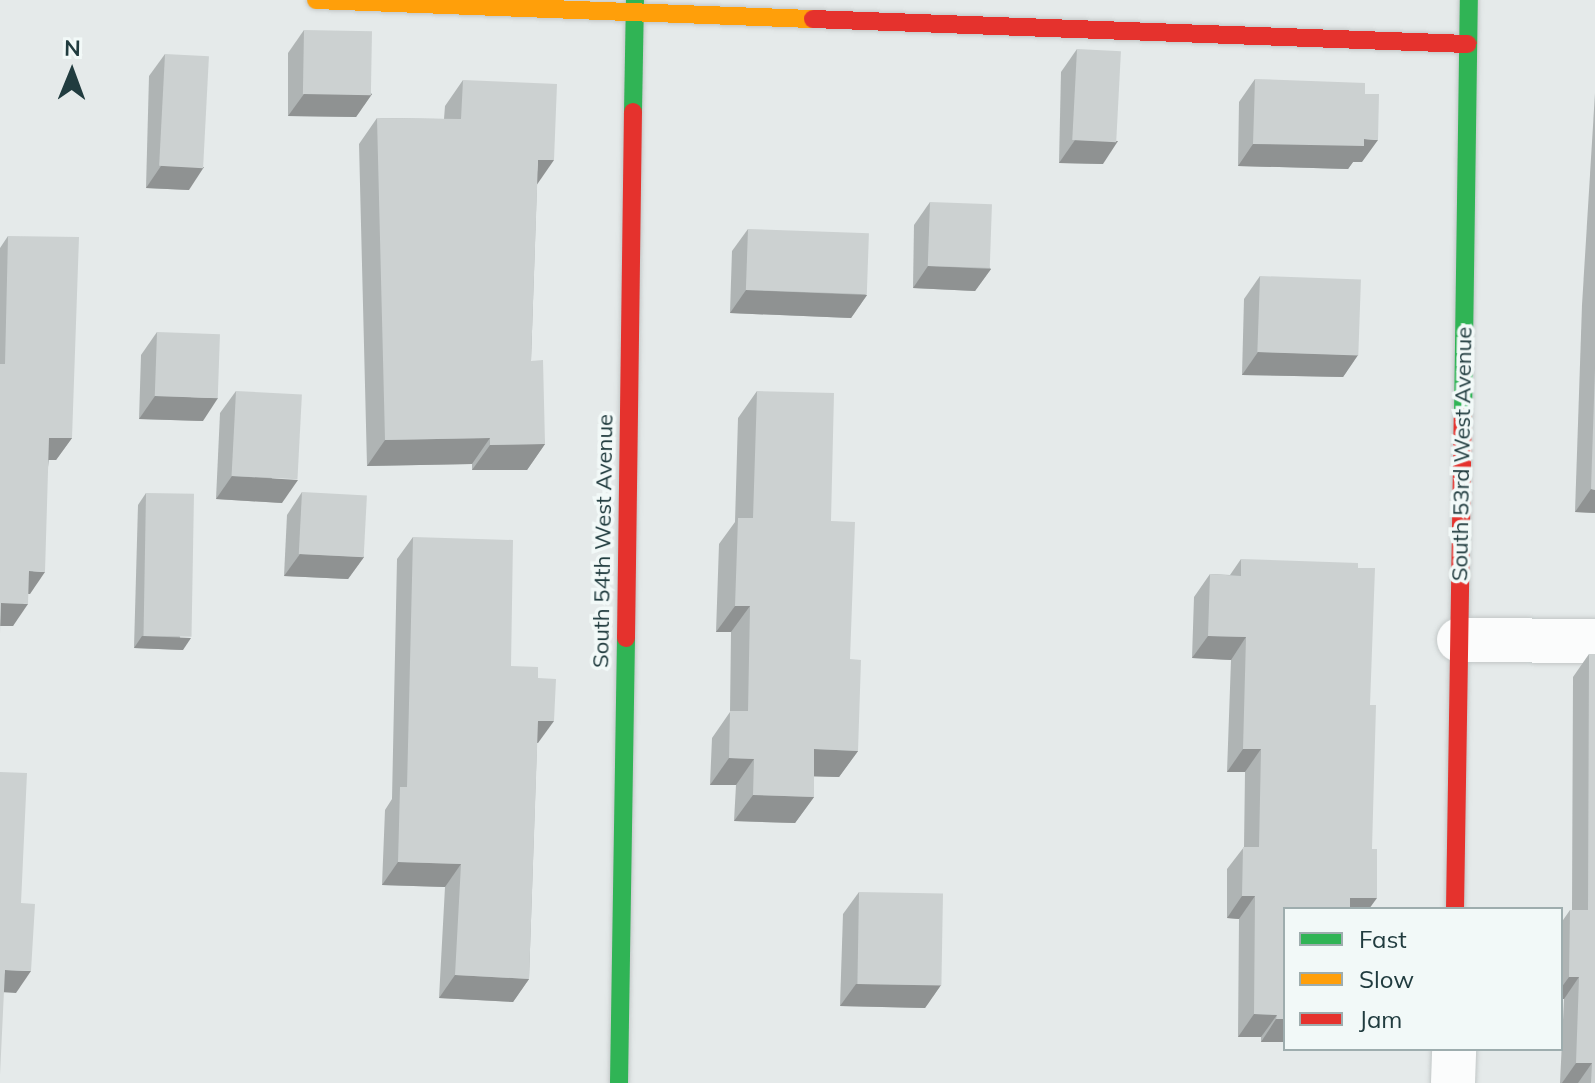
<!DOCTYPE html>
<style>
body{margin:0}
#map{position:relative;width:1595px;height:1083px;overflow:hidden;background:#e5eaea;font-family:Mulish,sans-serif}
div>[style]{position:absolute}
.roads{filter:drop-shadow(0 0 2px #c2c7c7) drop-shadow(0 0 2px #c2c7c7)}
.street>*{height:44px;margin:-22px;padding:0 22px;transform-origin:22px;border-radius:22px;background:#fbfcfc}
.fast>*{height:18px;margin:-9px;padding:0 9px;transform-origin:9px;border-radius:9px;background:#30b455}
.slow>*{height:18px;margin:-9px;padding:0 9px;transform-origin:9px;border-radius:9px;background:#ff9f0a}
.jam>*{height:18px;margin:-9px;padding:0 9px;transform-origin:9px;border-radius:9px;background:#e5322d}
.wall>*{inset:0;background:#afb4b4}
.shaded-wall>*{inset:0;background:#8f9292}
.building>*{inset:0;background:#ccd1d1;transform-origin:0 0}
span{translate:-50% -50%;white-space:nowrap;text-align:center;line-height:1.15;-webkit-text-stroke:7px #f2f9f8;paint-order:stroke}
.street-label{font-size:22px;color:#213c3f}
.legend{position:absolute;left:1283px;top:907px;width:280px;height:144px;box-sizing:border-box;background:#f2f9f8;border:2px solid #9eadae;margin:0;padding:10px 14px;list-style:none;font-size:24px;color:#213c3f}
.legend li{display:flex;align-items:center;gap:16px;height:40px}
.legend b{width:40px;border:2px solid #9eadae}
.north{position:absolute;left:32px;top:32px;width:80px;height:80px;-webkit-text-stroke:6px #f2f9f8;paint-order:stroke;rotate:1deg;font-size:22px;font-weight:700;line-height:32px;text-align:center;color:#213c3f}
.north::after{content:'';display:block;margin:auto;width:28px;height:36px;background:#213c3f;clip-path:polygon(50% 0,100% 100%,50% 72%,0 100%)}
</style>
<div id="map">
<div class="roads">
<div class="street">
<div style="left:1459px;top:640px;width:136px;rotate:0.4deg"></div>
<div style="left:1453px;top:1083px;width:34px;rotate:-88deg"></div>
</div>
<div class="fast">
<div style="left:633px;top:112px;width:112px;rotate:-89deg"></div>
<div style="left:1463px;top:416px;width:416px;rotate:-89.2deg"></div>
<div style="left:619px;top:1083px;width:445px;rotate:-89.1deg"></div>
</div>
<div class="slow">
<div style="left:316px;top:0;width:497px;rotate:2.2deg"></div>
</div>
<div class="jam">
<div style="left:813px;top:19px;width:655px;rotate:2.19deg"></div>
<div style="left:626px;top:638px;width:526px;rotate:-89.24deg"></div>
<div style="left:1455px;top:909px;width:493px;rotate:-89.1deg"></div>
</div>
</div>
<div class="wall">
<div style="clip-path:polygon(304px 30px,372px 94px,356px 117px,288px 116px,288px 53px)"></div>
<div style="clip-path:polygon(1077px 49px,1103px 164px,1059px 163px,1061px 72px)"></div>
<div style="clip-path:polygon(165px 54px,189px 190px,146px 188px,149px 76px)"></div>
<div style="clip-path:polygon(1255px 79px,1362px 162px,1353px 162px,1348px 169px,1238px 166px,1239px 102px)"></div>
<div style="clip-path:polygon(463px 80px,537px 184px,531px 361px,545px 444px,527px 470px,472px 470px,472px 464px,367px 466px,359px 144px,377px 118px,444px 119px,445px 106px)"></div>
<div style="clip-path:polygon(1595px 93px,1595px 513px,1575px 512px,1582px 305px)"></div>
<div style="clip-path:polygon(930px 202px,991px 269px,975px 291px,913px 288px,914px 225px)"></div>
<div style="clip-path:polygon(748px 229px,867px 295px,851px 318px,730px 313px,732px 251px)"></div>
<div style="clip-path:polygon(8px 236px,72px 438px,56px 460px,49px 460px,30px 594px,28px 594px,13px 626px,0 626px,0 634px,0 248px)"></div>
<div style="clip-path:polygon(1260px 276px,1358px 355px,1343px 377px,1242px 375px,1244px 299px)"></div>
<div style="clip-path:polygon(157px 332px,203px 421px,139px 419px,141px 355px)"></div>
<div style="clip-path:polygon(236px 391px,282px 503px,216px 499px,220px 413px)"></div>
<div style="clip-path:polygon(757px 391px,831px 521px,850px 659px,858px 751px,839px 777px,814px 776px,814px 797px,795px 823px,734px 821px,736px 785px,710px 785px,712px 738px,730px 712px,731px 632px,716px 632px,719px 544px,735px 522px,738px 418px)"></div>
<div style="clip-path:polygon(302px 492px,364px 557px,348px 579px,284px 576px,287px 515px)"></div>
<div style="clip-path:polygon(146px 493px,183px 650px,134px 648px,138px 505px)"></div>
<div style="clip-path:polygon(413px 537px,511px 666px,538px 743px,537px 743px,529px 979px,513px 1002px,439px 998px,445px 887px,382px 885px,385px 810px,392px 799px,397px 559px)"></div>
<div style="clip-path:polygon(1241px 559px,1285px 909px,1285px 1042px,1261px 1042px,1261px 1037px,1238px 1037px,1239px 919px,1227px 918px,1227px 869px,1244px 847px,1245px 772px,1227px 772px,1231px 660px,1192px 658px,1194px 597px,1210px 574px,1230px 575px)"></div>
<div style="clip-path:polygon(1589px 654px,1595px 1083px,1560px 1083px,1564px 999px,1561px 999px,1561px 923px,1570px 910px,1572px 910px,1573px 677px)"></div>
<div style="clip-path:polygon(859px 892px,941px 985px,925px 1008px,840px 1006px,843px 914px)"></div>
</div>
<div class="shaded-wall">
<div style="clip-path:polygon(304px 94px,372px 94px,356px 117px,288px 116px)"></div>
<div style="clip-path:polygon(1364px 139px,1378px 140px,1362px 162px,1353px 162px,1348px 169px,1238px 166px,1253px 144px)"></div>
<div style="clip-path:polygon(1075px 140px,1118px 141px,1103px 164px,1059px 163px)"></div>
<div style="clip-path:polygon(538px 160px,554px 160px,536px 186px)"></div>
<div style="clip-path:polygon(161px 166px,204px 167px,189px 190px,146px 188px)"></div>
<div style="clip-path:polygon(928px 266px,991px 269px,975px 291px,913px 288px)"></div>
<div style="clip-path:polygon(746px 290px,867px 295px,851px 318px,730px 313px)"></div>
<div style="clip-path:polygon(1258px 352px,1358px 355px,1343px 377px,1242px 375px)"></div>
<div style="clip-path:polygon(155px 396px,218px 398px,203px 421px,139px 419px)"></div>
<div style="clip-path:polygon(49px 438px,72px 438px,56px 460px,34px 460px)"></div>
<div style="clip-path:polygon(490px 438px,472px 464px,367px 466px,385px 440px)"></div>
<div style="clip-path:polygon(545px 444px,527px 470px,472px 470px,490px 445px)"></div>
<div style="clip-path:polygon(232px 476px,298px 480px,282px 503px,216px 499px)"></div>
<div style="clip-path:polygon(1591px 489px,1595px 490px,1595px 513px,1575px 512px)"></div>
<div style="clip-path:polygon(300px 554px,364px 557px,348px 579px,284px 576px)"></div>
<div style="clip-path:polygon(29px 571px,45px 572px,30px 594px,14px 593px)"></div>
<div style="clip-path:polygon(1px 603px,28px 604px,13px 626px,0 626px)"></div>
<div style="clip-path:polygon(735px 606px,750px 606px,731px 632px,716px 632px)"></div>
<div style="clip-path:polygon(142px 636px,191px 638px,183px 650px,134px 648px)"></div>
<div style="clip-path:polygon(1208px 636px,1246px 637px,1231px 660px,1192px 658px)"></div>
<div style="clip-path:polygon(538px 721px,554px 721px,538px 743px,522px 743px)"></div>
<div style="clip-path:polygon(814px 749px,858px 751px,839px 777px,796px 776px)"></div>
<div style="clip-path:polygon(1243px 749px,1261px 749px,1245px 772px,1227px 772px)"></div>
<div style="clip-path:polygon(729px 758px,754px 759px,736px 785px,710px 785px)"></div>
<div style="clip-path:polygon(753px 795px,814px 797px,795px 823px,734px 821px)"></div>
<div style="clip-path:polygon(398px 862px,461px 864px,445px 887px,382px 885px)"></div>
<div style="clip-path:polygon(1242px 896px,1255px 896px,1239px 919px,1227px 918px)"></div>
<div style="clip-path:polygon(1350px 898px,1377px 898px,1369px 909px,1342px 909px)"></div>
<div style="clip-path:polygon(5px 970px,31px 971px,16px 993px,0 992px)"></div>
<div style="clip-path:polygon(455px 975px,529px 979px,513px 1002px,439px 998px)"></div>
<div style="clip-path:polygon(1569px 977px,1579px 977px,1564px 999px,1561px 999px,1561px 988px)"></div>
<div style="clip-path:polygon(856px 984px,941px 985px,925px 1008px,840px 1006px)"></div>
<div style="clip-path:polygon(1254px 1014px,1277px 1015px,1261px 1037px,1238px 1037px)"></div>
<div style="clip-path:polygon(1276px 1019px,1285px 1019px,1285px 1042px,1261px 1042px)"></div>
<div style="clip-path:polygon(1576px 1063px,1592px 1063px,1578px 1083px,1562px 1083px)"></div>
</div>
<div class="building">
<div style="left:304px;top:30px;width:68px;height:64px;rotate:1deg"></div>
<div style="left:1077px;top:49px;width:44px;height:91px;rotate:3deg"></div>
<div style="left:165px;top:54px;width:44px;height:112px;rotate:3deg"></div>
<div style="clip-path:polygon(1255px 79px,1365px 83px,1365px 94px,1379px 94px,1378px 140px,1364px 139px,1364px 146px,1253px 144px)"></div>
<div style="clip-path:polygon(463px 80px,557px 84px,554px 160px,538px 160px,531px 361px,543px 360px,545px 444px,490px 445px,490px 438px,385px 440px,377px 118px,461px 119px)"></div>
<div style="left:930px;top:202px;width:62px;height:64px;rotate:2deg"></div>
<div style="left:748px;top:229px;width:121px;height:61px;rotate:2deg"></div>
<div style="clip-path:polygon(8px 236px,79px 237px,72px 438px,49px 438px,45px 572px,29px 571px,28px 604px,1px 603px,0 634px,0 364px,5px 364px)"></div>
<div style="left:1260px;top:276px;width:101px;height:76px;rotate:2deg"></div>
<div style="left:157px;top:332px;width:63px;height:64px;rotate:2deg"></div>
<div style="clip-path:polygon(1595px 369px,1595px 490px,1591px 489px)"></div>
<div style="left:236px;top:391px;width:66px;height:85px;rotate:3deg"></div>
<div style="clip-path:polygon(757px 391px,834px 393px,831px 521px,855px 522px,850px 659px,861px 660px,858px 751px,814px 749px,814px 797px,753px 795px,754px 759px,729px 758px,730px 711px,748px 711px,750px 606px,735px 606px,738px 518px,753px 518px)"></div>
<div style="left:302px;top:492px;width:65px;height:62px;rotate:3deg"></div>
<div style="left:146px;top:493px;width:48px;height:143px;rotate:1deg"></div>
<div style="clip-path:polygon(413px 537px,513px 540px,511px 666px,538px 667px,538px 678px,556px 679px,554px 721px,538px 721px,529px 979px,455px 975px,461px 864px,398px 862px,400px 787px,407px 787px)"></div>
<div style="clip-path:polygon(1241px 559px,1358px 563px,1358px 568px,1375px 568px,1370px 705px,1376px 705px,1372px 849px,1377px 849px,1377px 898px,1350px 898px,1350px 909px,1285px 909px,1285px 1019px,1276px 1019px,1277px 1015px,1254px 1014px,1255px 896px,1242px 896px,1243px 847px,1259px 847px,1261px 749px,1243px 749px,1246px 637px,1208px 636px,1210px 574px,1241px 576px)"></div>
<div style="clip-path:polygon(1589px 654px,1595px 654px,1595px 1083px,1591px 1083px,1592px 1063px,1576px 1063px,1579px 977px,1569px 977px,1570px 910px,1588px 910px)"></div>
<div style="clip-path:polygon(0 772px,27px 773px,21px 903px,35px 904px,31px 971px,5px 970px,0 1075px)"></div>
<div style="left:859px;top:892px;width:84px;height:92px;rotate:1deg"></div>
</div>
<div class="street-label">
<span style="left:1462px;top:454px;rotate:-89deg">South 53rd West Avenue</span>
<span style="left:603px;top:541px;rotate:-89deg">South 54th West Avenue</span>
</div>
<ul class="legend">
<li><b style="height:10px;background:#30b455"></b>Fast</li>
<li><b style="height:10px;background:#ff9f0a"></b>Slow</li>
<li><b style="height:10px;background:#e5322d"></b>Jam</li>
</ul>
<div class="north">N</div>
</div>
